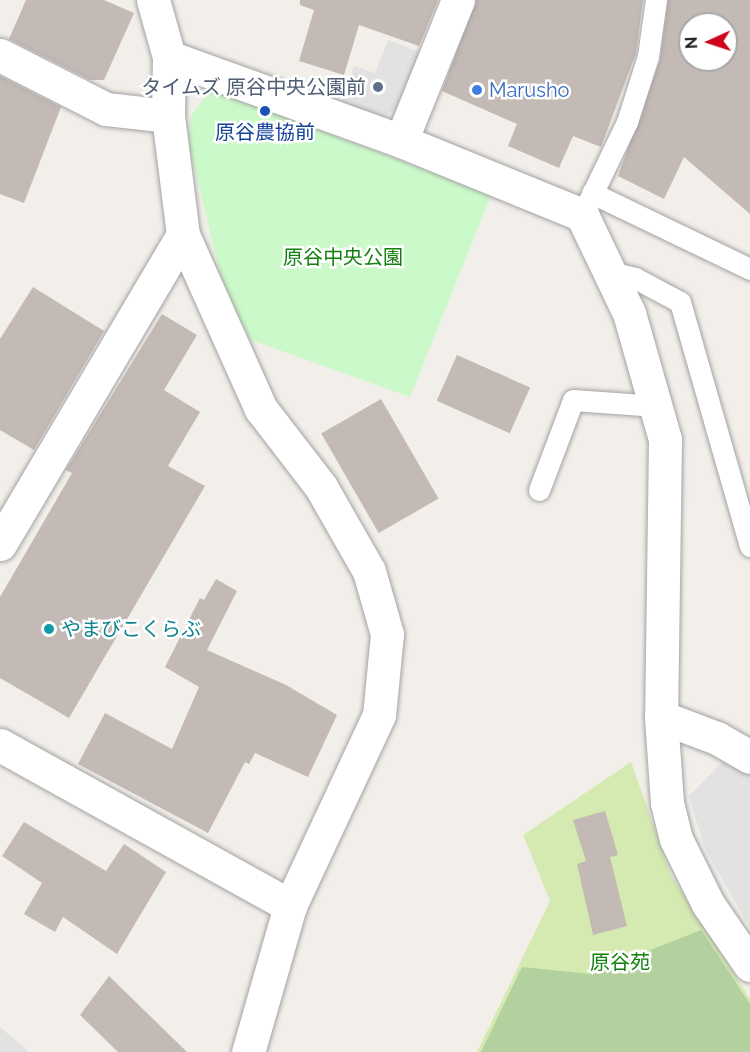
<!DOCTYPE html>
<meta charset="utf-8">
<style>
body{margin:0}
#map{position:relative;width:750px;height:1052px;overflow:hidden;background:#f2eee9;font-family:Raleway,"Noto Sans JP",sans-serif}
div>[style]{position:absolute}
.grass>*{inset:0;background:#d4eab1}
.forest>*{inset:0;background:#b3d09f}
.park>*{inset:0;background:#cbf9c9}
.parking>*{inset:0;background:#e2e2e2}
.building>*{inset:0;background:#c3b9b5;transform-origin:0 0}
.roads{filter:drop-shadow(0 0 2px #a3a3a3) drop-shadow(0 0 2px #a3a3a3)}
.service>*{height:21px;margin:-10.5px;padding:0 10.5px;transform-origin:10.5px;border-radius:10.5px;background:#fff}
.minor>*{height:33px;margin:-16.5px;padding:0 16.5px;transform-origin:16.5px;border-radius:16.5px;background:#fff}
.dots>*{width:16px;height:16px;translate:-50% -50%;box-sizing:border-box;border:3px solid #fff;border-radius:50%}
span{translate:-50% -50%;white-space:nowrap;text-align:center;line-height:1.15;-webkit-text-stroke:5px #fff;paint-order:stroke}
.service-label{font-size:20px;color:#4e5e75}
.right{translate:-100% -50%;text-align:right}
.shop-label{font-size:20px;color:#366cbe}
.left{translate:0 -50%;text-align:left}
.transit-label{font-size:20px;color:#164399}
.park-label{font-size:20px;color:#13810f}
.culture-label{font-size:20px;color:#0d838f}
.north{position:absolute;left:678px;top:12px;width:60px;height:60px;box-sizing:border-box;background:#fff;border:2px solid #a7a7a7;border-radius:50%;rotate:267deg;font-size:16px;font-weight:700;line-height:24px;text-align:center;color:#222}
.north::after{content:'';display:block;margin:auto;width:21px;height:27px;background:#cf051d;clip-path:polygon(50% 0,100% 100%,50% 72%,0 100%)}
</style>
<div id="map">
<div class="grass">
<div style="clip-path:polygon(631px 762px,671px 875px,750px 999px,750px 1052px,477px 1052px,550px 901px,523px 835px)"></div>
</div>
<div class="forest">
<div style="clip-path:polygon(701px 930px,750px 1004px,750px 1052px,481px 1052px,522px 967px,590px 974px)"></div>
</div>
<div class="park">
<div style="clip-path:polygon(211px 89px,491px 195px,410px 397px,251px 340px,224px 289px,188px 141px,191px 116px)"></div>
</div>
<div class="parking">
<div style="clip-path:polygon(388px 40px,422px 53px,400px 108px,381px 117px,342px 102px,354px 66px,375px 73px)"></div>
<div style="clip-path:polygon(726px 758px,750px 774px,750px 928px,704px 847px,689px 796px)"></div>
<div style="clip-path:polygon(0 1027px,29px 1052px,0 1052px)"></div>
</div>
<div class="building">
<div style="clip-path:polygon(26px 0,104px 0,134px 13px,104px 80px,90px 80px,9px 39px)"></div>
<div style="clip-path:polygon(300px 0,438px 0,419px 46px,359px 25px,344px 75px,299px 61px,314px 10px,300px 5px)"></div>
<div style="clip-path:polygon(476px 0,643px 0,636px 53px,601px 147px,573px 136px,559px 168px,508px 146px,517px 124px,442px 91px)"></div>
<div style="clip-path:polygon(evenodd,668px 0,750px 0,750px 214px,684px 157px,664px 199px,618px 176px,660px 60px,668px 0,690px 24px,726px 24px,726px 60px,690px 60px,690px 24px)"></div>
<div style="clip-path:polygon(0 76px,61px 107px,24px 203px,0 194px)"></div>
<div style="clip-path:polygon(33px 287px,104px 331px,34px 450px,0 430px,0 339px)"></div>
<div style="clip-path:polygon(162px 314px,197px 335px,164px 390px,200px 412px,168px 466px,205px 486px,69px 718px,0 678px,0 597px,72px 473px,66px 470px)"></div>
<div style="left:457px;top:355px;width:80px;height:50px;rotate:24deg"></div>
<div style="left:381px;top:399px;width:115px;height:69px;rotate:60deg"></div>
<div style="clip-path:polygon(216px 579px,237px 591px,207px 650px,286px 685px,337px 715px,308px 777px,255px 753px,249px 764px,245px 762px,208px 833px,78px 764px,105px 713px,172px 749px,199px 687px,165px 667px,200px 598px,204px 600px)"></div>
<div style="clip-path:polygon(605px 811px,618px 855px,610px 857px,627px 926px,593px 935px,577px 864px,586px 861px,573px 820px)"></div>
<div style="clip-path:polygon(24px 822px,106px 871px,124px 844px,166px 872px,117px 954px,63px 917px,55px 932px,24px 914px,42px 883px,2px 856px)"></div>
<div style="clip-path:polygon(109px 976px,187px 1052px,118px 1052px,80px 1015px)"></div>
</div>
<div class="roads">
<div class="service">
<div style="left:592px;top:193px;width:175px;rotate:25.7deg"></div>
<div style="left:582px;top:215px;width:103px;rotate:-64.2deg"></div>
<div style="left:627px;top:122px;width:69px;rotate:-72.3deg"></div>
<div style="left:648px;top:56px;width:57px;rotate:-81.9deg"></div>
<div style="left:614px;top:273px;width:22px;rotate:13deg"></div>
<div style="left:635px;top:278px;width:51px;rotate:28.1deg"></div>
<div style="left:680px;top:302px;width:254px;rotate:74deg"></div>
<div style="left:539px;top:490px;width:96px;rotate:-69.3deg"></div>
<div style="left:573px;top:400px;width:84px;rotate:4.1deg"></div>
</div>
<div class="minor">
<div style="left:153px;top:0;width:59px;rotate:74.3deg"></div>
<div style="left:169px;top:57px;width:59px;rotate:91deg"></div>
<div style="left:168px;top:116px;width:120px;rotate:82.8deg"></div>
<div style="left:183px;top:235px;width:191px;rotate:65.9deg"></div>
<div style="left:261px;top:409px;width:98px;rotate:52.4deg"></div>
<div style="left:321px;top:487px;width:97px;rotate:60.3deg"></div>
<div style="left:369px;top:571px;width:66px;rotate:74.1deg"></div>
<div style="left:387px;top:634px;width:81px;rotate:95.6deg"></div>
<div style="left:379px;top:715px;width:211px;rotate:115deg"></div>
<div style="left:290px;top:906px;width:152px;rotate:106deg"></div>
<div style="left:0;top:55px;width:119px;rotate:27deg"></div>
<div style="left:106px;top:109px;width:62px;rotate:6.4deg"></div>
<div style="left:169px;top:57px;width:247px;rotate:19.9deg"></div>
<div style="left:401px;top:141px;width:196px;rotate:22.2deg"></div>
<div style="left:582px;top:215px;width:109px;rotate:64.4deg"></div>
<div style="left:629px;top:313px;width:131px;rotate:74.1deg"></div>
<div style="left:665px;top:439px;width:278px;rotate:90.8deg"></div>
<div style="left:661px;top:717px;width:86px;rotate:86deg"></div>
<div style="left:667px;top:803px;width:37px;rotate:76deg"></div>
<div style="left:676px;top:839px;width:72px;rotate:63.8deg"></div>
<div style="left:708px;top:904px;width:74px;rotate:55.5deg"></div>
<div style="left:401px;top:141px;width:152px;rotate:-68deg"></div>
<div style="left:0;top:544px;width:359px;rotate:-59.4deg"></div>
<div style="left:661px;top:717px;width:60px;rotate:20.6deg"></div>
<div style="left:717px;top:738px;width:38px;rotate:30deg"></div>
<div style="left:0;top:745px;width:332px;rotate:29deg"></div>
</div>
</div>
<div class="dots">
<div style="left:378px;top:87px;background:#5c6f8a"></div>
<div style="left:477px;top:90px;background:#3f7fe0"></div>
<div style="left:265px;top:111px;background:#1a4fb4"></div>
<div style="left:49px;top:629px;background:#0f9aa8"></div>
</div>
<div class="service-label">
<span class="right" style="left:366px;top:87px">タイムズ 原谷中央公園前</span>
</div>
<div class="shop-label">
<span class="left" style="left:489px;top:90px">Marusho</span>
</div>
<div class="transit-label">
<span style="left:265px;top:132px">原谷農協前</span>
</div>
<div class="park-label">
<span style="left:343px;top:257px">原谷中央公園</span>
<span style="left:620px;top:962px">原谷苑</span>
</div>
<div class="culture-label">
<span class="left" style="left:61px;top:629px">やまびこくらぶ</span>
</div>
<div class="north">N</div>
</div>
